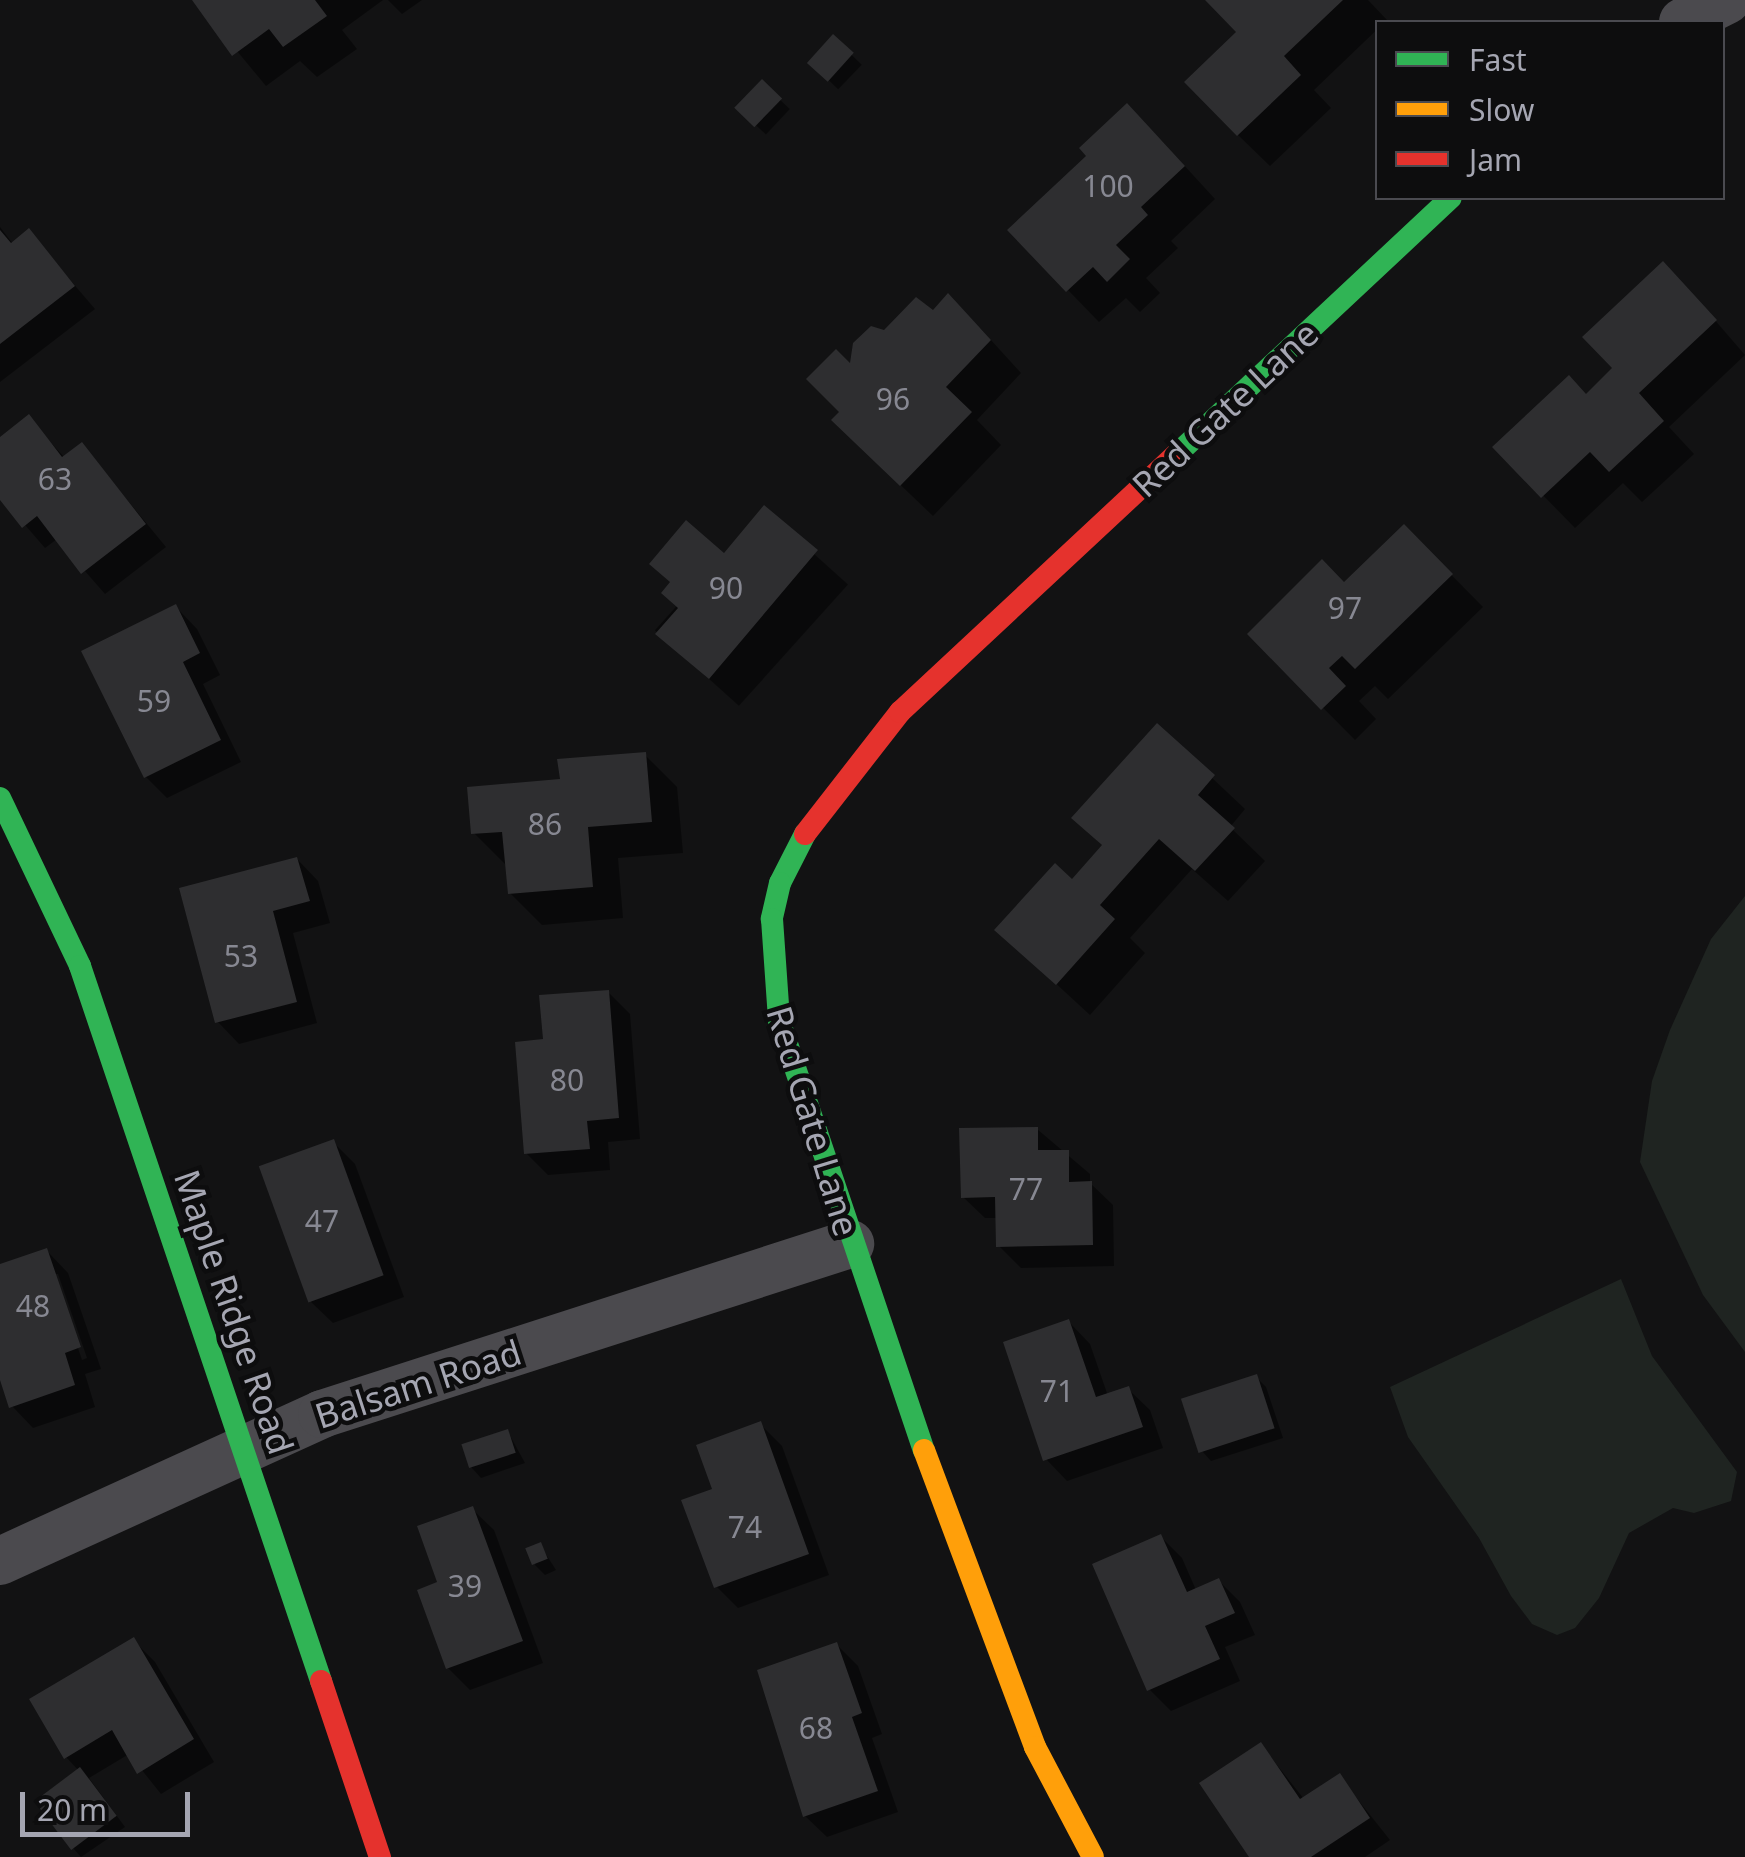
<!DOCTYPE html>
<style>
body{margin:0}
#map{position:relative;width:1745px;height:1857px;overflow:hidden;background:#121213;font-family:"Noto Sans",sans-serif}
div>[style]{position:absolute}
.green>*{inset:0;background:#1f2421}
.shadow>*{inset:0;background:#0007;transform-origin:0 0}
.building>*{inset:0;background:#2e2e30;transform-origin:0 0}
.street>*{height:48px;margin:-24px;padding:0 24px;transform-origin:24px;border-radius:24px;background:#4b4a4e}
.fast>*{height:22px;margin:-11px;padding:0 11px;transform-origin:11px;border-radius:11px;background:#30b455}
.slow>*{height:22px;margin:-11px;padding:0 11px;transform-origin:11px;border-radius:11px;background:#ff9f0a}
.jam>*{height:22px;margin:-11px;padding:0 11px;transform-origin:11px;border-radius:11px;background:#e5322d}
span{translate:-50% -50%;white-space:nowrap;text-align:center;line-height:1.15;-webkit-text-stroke:9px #0d0d0e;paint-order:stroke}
.number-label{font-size:30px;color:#878892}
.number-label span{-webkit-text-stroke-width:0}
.street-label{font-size:35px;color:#a5a6b2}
.legend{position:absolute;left:1375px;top:20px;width:350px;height:180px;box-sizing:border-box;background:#0d0d0e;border:2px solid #4a4a50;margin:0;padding:12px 18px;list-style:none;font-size:30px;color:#a5a6b2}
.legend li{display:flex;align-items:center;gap:20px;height:50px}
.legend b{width:50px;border:2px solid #4a4a50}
.scale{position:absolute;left:20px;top:1792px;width:170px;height:45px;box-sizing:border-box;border:5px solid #a5a6b2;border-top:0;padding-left:12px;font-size:30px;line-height:35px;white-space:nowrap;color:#a5a6b2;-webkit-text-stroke:8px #0d0d0e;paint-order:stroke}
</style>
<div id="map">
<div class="green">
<div style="clip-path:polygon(1745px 896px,1745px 1352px,1703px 1295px,1640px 1162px,1652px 1081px,1670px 1030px,1711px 939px)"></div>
<div style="clip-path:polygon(1621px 1279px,1652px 1356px,1737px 1472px,1731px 1501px,1694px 1513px,1673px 1508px,1629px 1533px,1599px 1598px,1575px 1628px,1557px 1635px,1532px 1624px,1511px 1596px,1479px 1538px,1408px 1437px,1390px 1387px)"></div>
</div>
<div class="shadow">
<div style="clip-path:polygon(195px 0,383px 0,342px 30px,357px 49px,317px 77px,300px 61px,266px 86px)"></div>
<div style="clip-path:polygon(388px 0,422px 0,402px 14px)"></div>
<div style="clip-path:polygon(1209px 0,1368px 0,1387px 20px,1314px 90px,1331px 108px,1270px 166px,1238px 135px,1240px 32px)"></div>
<div style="left:833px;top:37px;width:40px;height:34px;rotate:44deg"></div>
<div style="left:762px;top:83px;width:38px;height:35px;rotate:43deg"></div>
<div style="clip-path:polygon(1159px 138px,1215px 199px,1171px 241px,1178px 248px,1146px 278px,1160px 293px,1140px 312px,1126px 298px,1099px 322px,1068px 290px,1089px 156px)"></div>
<div style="clip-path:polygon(0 227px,13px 244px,29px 232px,95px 309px,0 382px)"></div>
<div style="clip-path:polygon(1694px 296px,1745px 355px,1669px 427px,1694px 454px,1642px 502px,1623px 483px,1575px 528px,1496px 447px,1586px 396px)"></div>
<div style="clip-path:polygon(933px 314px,980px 328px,1021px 373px,977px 420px,1001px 445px,933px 516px,866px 452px,842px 412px,852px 368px)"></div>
<div style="clip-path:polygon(28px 418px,65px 458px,82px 445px,166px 547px,105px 594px,57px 539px,45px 548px,0 496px,0 440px)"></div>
<div style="left:764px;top:509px;width:113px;height:163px;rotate:42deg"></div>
<div style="clip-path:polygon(1404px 527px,1483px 607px,1388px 699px,1375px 686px,1359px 701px,1376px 719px,1355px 740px,1250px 634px,1345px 585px)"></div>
<div style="clip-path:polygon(176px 607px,197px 629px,220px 675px,203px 684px,241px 762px,167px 798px,146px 777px)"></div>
<div style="clip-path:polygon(1157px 726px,1245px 809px,1230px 827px,1265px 861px,1228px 901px,1192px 869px,1130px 938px,1145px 953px,1090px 1015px,998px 930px,1073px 882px,1104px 847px,1075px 818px)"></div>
<div style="clip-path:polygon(645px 755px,677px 787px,683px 853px,618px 858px,623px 918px,542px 925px,510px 893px,506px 865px,474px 833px,563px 781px)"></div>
<div style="clip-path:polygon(297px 859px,318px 881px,330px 923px,293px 933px,317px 1023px,239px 1044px,218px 1022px)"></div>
<div style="clip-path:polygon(608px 992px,630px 1014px,640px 1139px,608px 1142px,610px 1170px,548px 1175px,526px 1153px,546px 1041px)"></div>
<div style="clip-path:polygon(1037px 1129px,1090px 1174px,1090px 1183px,1113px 1205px,1114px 1266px,1021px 1268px,999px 1246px,998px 1218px,985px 1218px,963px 1197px)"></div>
<div style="clip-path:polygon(333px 1142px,355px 1164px,404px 1297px,333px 1323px,311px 1302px)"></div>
<div style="clip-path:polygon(evenodd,47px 1251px,68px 1273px,101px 1369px,85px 1374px,95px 1407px,33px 1428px,12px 1406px,0 1373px,0 1267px,47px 1251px,53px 1274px,58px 1274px,87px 1358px,82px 1360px,53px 1274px)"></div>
<div style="clip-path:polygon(1069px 1322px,1090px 1344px,1108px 1396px,1128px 1389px,1150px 1410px,1163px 1448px,1067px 1481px,1046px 1459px)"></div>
<div style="clip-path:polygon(1256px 1377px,1266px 1387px,1283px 1438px,1211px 1461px,1201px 1450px)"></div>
<div style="clip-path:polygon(760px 1424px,782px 1446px,829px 1575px,738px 1608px,716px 1586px,715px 1490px)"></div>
<div style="clip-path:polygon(508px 1432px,525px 1463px,481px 1478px,471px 1467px)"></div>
<div style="clip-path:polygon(472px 1509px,494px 1530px,543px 1663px,470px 1690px,448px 1668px,441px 1584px)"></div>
<div style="clip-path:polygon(1161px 1537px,1182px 1558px,1196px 1590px,1218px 1580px,1240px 1602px,1255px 1635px,1225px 1647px,1240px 1681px,1171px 1711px,1149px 1689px)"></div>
<div style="clip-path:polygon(540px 1545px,556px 1570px,545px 1575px,535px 1565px)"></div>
<div style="clip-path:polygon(133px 1640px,155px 1662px,214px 1762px,161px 1794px,129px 1754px,89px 1778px,125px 1827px,81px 1857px,73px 1848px,79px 1771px,66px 1757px)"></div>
<div style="clip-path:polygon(836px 1644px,858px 1666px,882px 1734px,872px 1738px,898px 1812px,827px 1837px,805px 1816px)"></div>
<div style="clip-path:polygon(1261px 1745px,1304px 1799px,1339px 1776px,1390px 1840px,1365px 1857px,1252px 1857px)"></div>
</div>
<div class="building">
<div style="clip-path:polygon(192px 0,315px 0,327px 16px,283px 47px,269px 29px,232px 56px)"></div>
<div style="clip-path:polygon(1205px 0,1343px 0,1284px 56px,1301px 75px,1237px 136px,1184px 82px,1236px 32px)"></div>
<div style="left:833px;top:34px;width:28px;height:39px;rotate:42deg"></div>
<div style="left:762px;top:79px;width:28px;height:40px;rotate:44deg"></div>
<div style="clip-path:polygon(1127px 103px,1185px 166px,1141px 207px,1148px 215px,1116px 245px,1130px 259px,1107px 282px,1093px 267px,1066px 292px,1007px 230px,1086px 156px,1079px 148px)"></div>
<div style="clip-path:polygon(29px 228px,75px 286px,0 344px,0 230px,11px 243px)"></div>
<div style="clip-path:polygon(1663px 261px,1717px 320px,1639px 393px,1664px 421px,1609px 472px,1590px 452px,1541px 498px,1492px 447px,1569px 375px,1586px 394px,1612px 368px,1582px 337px)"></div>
<div style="clip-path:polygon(948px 293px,991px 340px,946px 387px,972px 412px,900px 486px,831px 420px,839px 412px,806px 379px,836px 349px,850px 363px,853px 343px,871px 326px,884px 330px,916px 297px,933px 310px)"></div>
<div style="clip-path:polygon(29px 414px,62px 457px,82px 442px,146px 524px,81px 574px,37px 516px,22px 528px,0 500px,0 437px)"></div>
<div style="clip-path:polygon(764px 505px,818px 550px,709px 679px,655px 634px,678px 608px,661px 593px,670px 582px,649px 564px,686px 520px,724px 553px)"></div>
<div style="clip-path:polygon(1404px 524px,1453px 574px,1355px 669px,1342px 656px,1329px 668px,1346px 686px,1321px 710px,1247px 634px,1322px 559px,1344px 582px)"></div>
<div style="clip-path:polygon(176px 604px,200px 653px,183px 662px,221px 740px,144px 778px,81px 651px)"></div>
<div style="clip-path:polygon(1157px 723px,1215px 775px,1198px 795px,1235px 828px,1195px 871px,1159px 839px,1100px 905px,1115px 919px,1056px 985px,994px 930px,1055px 863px,1072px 879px,1102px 845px,1071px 818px)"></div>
<div style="clip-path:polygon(646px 752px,652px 822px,588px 827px,593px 887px,508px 894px,502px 832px,471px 834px,467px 787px,560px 779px,557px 759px)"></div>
<div style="clip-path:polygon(297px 857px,310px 901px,273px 911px,297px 1002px,215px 1023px,179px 888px)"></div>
<div style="clip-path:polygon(609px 990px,619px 1118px,587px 1121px,590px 1149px,524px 1154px,515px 1042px,543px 1039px,539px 995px)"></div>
<div style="clip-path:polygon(1038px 1127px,1038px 1150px,1069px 1150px,1069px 1182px,1092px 1181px,1093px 1245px,996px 1247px,995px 1197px,961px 1198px,959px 1128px)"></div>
<div style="left:334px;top:1139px;width:145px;height:80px;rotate:70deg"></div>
<div style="clip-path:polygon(47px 1248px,81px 1347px,65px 1353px,75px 1385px,9px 1408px,0 1380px,0 1264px)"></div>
<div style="clip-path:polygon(1069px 1319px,1096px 1397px,1129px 1386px,1143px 1427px,1043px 1461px,1003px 1342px)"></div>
<div style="left:1257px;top:1374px;width:57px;height:80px;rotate:72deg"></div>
<div style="clip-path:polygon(761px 1421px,809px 1554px,714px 1588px,681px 1500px,712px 1489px,696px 1445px)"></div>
<div style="left:508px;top:1429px;width:25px;height:49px;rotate:72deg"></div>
<div style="clip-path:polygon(473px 1506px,523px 1641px,446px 1669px,417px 1590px,437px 1582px,417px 1526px)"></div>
<div style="clip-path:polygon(1161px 1534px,1187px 1592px,1219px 1578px,1235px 1613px,1205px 1626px,1220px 1659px,1147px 1691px,1092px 1564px)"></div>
<div style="left:541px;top:1542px;width:18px;height:17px;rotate:68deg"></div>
<div style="clip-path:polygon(134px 1637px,194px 1739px,137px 1774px,112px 1730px,64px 1759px,29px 1699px)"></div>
<div style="clip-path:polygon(837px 1642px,862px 1713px,852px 1717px,878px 1791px,803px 1817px,757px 1670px)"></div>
<div style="clip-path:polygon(1261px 1742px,1300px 1799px,1340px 1773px,1370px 1818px,1311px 1857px,1249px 1857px,1199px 1783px)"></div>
<div style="left:80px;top:1767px;width:61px;height:57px;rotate:53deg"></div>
</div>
<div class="street">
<div style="left:1683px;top:22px;width:49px;rotate:-26.6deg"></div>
<div style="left:0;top:1561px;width:354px;rotate:-24.5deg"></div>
<div style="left:322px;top:1414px;width:555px;rotate:-17.85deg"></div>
</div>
<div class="fast">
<div style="left:1176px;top:455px;width:376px;rotate:-43.1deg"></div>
<div style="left:0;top:798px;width:186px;rotate:64.5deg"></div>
<div style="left:80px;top:966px;width:755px;rotate:71.37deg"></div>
<div style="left:805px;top:834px;width:55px;rotate:117deg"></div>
<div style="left:780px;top:883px;width:37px;rotate:103deg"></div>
<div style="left:772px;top:919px;width:101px;rotate:86deg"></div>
<div style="left:779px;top:1020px;width:454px;rotate:71.4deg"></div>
</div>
<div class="slow">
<div style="left:924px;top:1450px;width:317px;rotate:69.5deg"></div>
<div style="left:1035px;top:1747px;width:124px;rotate:62.2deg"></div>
</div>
<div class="jam">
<div style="left:805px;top:834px;width:155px;rotate:-52.1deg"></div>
<div style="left:900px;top:712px;width:377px;rotate:-43deg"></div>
<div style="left:321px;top:1681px;width:186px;rotate:71.5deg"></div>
</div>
<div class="number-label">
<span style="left:1108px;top:186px">100</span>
<span style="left:893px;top:399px">96</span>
<span style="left:55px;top:479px">63</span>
<span style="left:726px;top:588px">90</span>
<span style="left:1345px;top:608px">97</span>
<span style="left:154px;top:701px">59</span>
<span style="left:545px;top:824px">86</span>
<span style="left:241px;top:956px">53</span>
<span style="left:567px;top:1080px">80</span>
<span style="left:1026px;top:1189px">77</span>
<span style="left:322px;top:1221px">47</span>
<span style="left:33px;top:1306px">48</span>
<span style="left:1057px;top:1391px">71</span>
<span style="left:745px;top:1527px">74</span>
<span style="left:465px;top:1586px">39</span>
<span style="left:816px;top:1728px">68</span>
</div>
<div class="street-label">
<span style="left:1225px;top:409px;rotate:-43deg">Red Gate Lane</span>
<span style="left:813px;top:1121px;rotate:73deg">Red Gate Lane</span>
<span style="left:234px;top:1312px;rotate:71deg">Maple Ridge Road</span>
<span style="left:418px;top:1384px;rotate:-18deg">Balsam Road</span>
</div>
<ul class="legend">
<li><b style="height:12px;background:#30b455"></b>Fast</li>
<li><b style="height:12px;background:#ff9f0a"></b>Slow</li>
<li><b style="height:12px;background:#e5322d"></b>Jam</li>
</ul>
<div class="scale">20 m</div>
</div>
